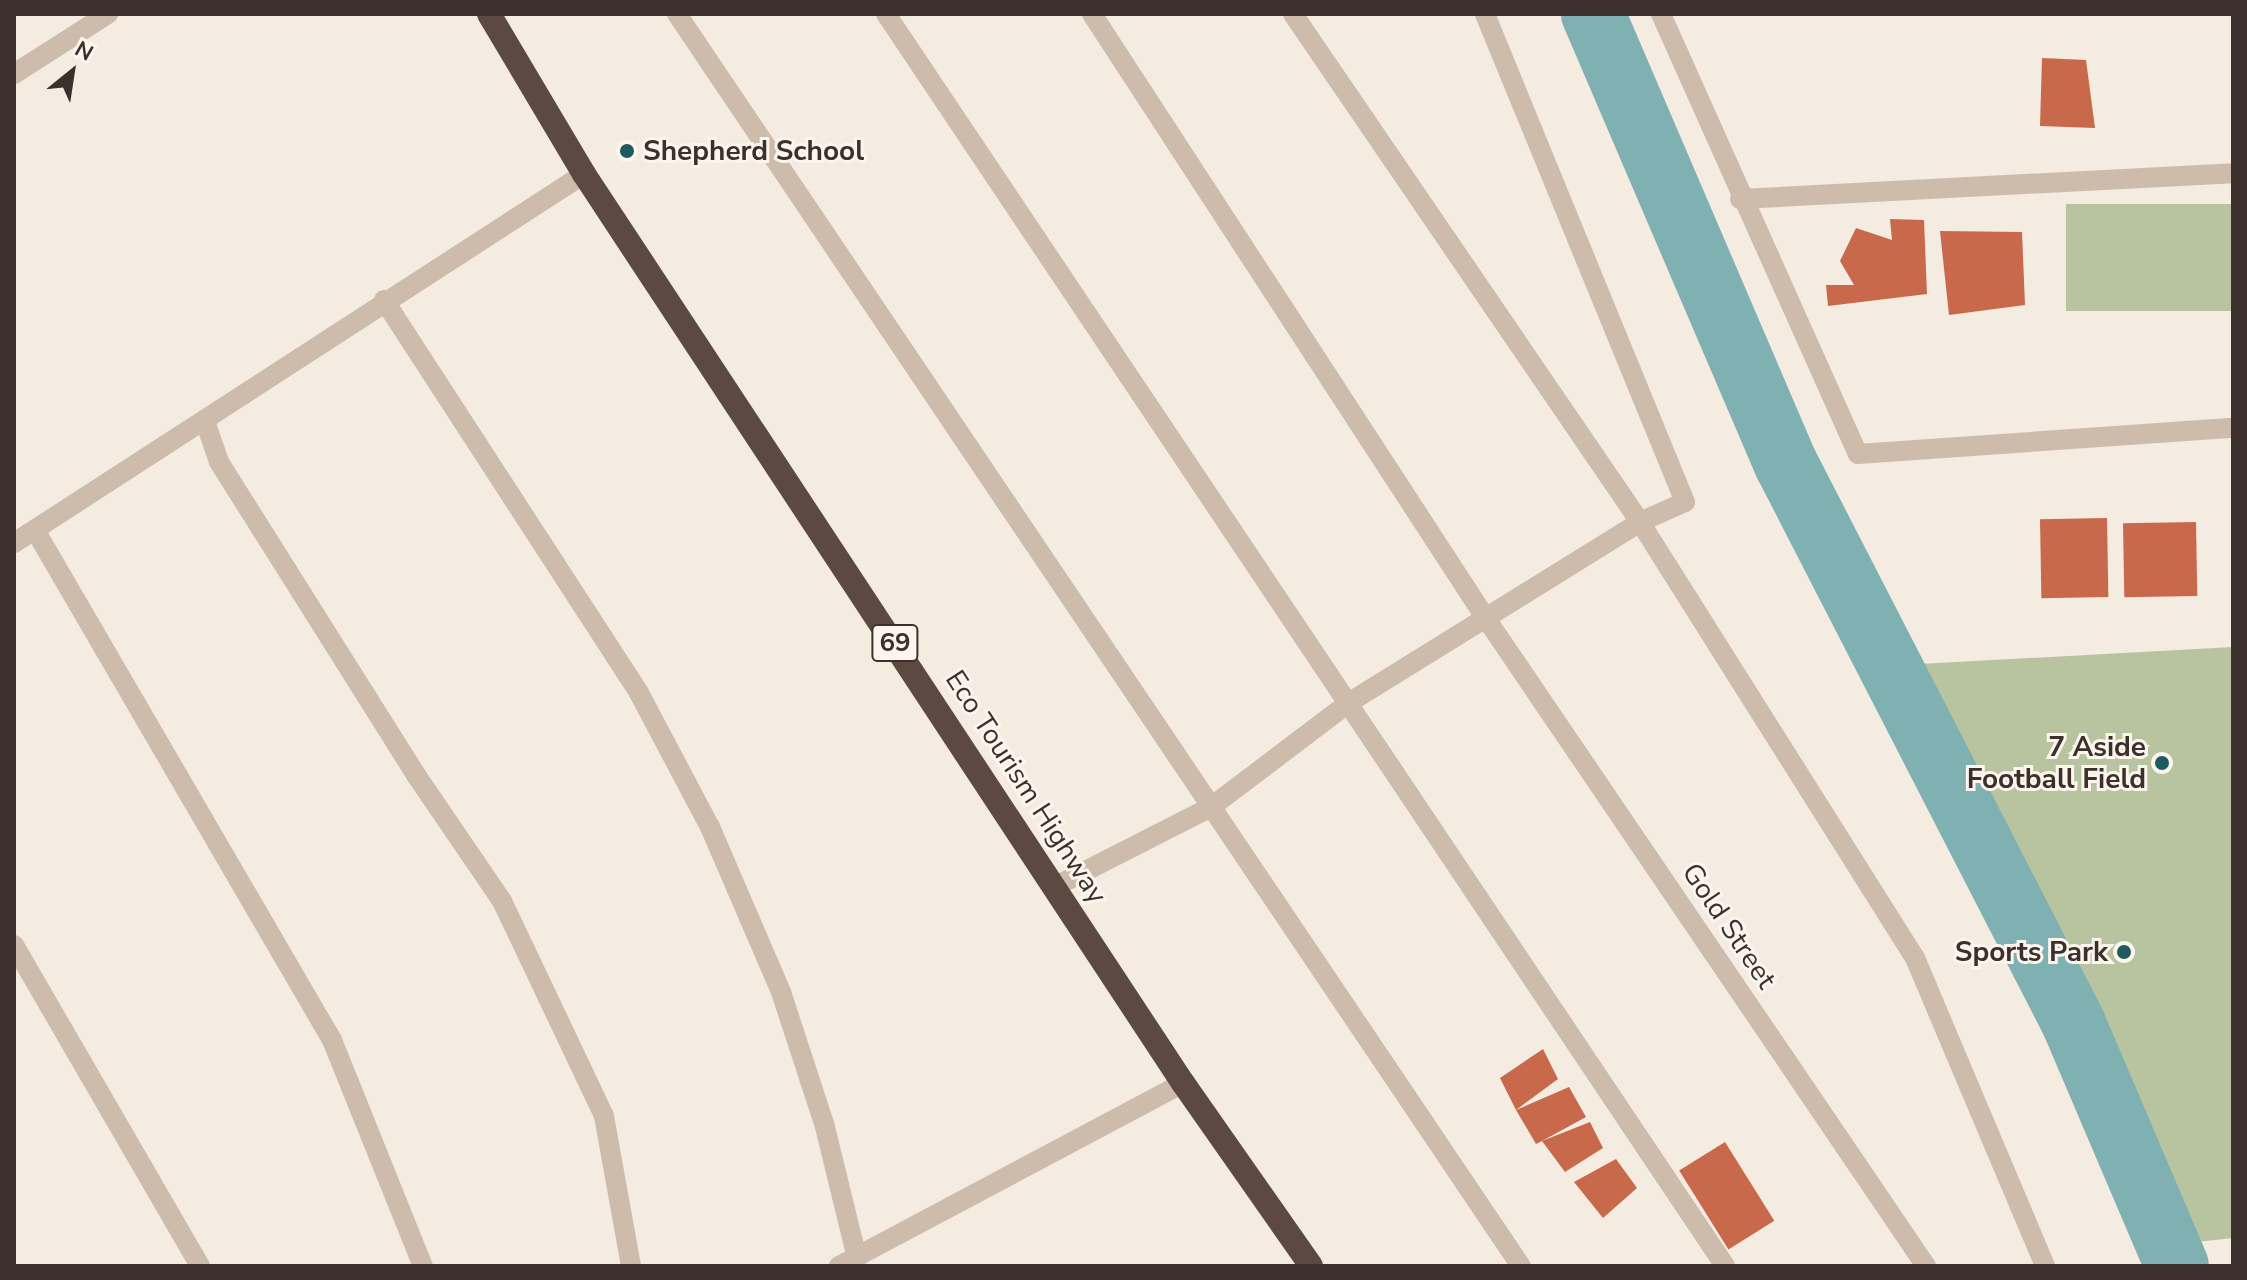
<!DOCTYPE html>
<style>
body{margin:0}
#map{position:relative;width:2247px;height:1280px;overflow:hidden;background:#f4ebe1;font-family:"Nunito Sans",sans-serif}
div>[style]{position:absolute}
.green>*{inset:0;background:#b8c4a0;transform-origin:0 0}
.river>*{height:64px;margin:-32px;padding:0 32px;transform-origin:32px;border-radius:32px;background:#7fb0b2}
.building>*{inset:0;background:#c8694b;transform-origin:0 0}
.street>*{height:20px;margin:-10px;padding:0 10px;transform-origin:10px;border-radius:10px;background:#cdbbac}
.highway>*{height:24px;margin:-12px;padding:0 12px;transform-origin:12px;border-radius:12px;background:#5c4a42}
.dots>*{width:22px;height:22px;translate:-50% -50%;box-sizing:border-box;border:4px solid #fbf5ee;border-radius:50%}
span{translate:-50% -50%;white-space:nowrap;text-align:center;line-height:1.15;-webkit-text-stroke:6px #fbf5ee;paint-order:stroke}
.shield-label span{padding:2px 6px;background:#fbf5ee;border:2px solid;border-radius:6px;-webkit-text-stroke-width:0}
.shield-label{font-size:26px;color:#3b302b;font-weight:700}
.poi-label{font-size:28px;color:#3b302b;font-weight:700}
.left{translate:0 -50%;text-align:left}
.right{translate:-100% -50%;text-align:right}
.street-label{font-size:28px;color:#3b302b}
.frame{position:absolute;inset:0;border:16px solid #3b302b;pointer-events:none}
.north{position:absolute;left:32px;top:32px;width:80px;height:80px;-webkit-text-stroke:6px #fbf5ee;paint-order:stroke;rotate:30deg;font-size:22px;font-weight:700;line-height:32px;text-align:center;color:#3b302b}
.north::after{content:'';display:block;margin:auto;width:28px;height:36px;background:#3b302b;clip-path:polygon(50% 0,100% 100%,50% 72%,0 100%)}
</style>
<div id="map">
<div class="green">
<div style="left:2233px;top:204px;width:107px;height:167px;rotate:90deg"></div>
<div style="clip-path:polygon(2233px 647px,2233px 1238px,2150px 1247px,1882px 666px)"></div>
</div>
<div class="river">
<div style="left:1593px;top:14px;width:490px;rotate:66.8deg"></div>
<div style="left:1786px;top:464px;width:627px;rotate:62.78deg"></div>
<div style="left:2073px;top:1022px;width:265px;rotate:66.9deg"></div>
</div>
<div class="building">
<div style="clip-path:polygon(2042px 58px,2086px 60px,2095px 128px,2040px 126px)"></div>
<div style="clip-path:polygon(1890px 219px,1924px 220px,1927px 294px,1828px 306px,1826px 285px,1854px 285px,1840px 261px,1856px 228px,1892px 240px)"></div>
<div style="clip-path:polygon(1940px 231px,2022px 232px,2025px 305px,1949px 315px)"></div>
<div style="left:2107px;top:518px;width:79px;height:67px;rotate:89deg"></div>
<div style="left:2196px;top:522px;width:74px;height:73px;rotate:89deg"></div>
<div style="clip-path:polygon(1543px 1049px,1558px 1079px,1516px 1110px,1500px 1078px)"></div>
<div style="clip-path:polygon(1569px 1087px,1586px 1117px,1542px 1141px,1590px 1122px,1603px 1148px,1565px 1172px,1542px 1141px,1536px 1144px,1516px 1110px)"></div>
<div style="left:1725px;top:1142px;width:93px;height:54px;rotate:58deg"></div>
<div style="clip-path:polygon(1616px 1159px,1637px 1188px,1603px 1218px,1574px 1182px)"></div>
</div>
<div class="street">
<div style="left:677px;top:14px;width:1510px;rotate:56.02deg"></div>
<div style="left:886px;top:14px;width:1507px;rotate:56.17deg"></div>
<div style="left:1092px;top:14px;width:720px;rotate:56.91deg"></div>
<div style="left:1485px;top:617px;width:785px;rotate:55.8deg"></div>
<div style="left:1293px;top:14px;width:615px;rotate:55.66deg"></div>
<div style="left:1640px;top:522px;width:515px;rotate:57.76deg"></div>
<div style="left:1915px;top:958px;width:334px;rotate:67.1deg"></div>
<div style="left:1661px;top:14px;width:482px;rotate:65.9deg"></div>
<div style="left:1858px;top:454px;width:376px;rotate:-4deg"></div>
<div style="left:14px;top:74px;width:112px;rotate:-32.6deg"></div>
<div style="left:1740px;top:199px;width:494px;rotate:-3deg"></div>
<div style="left:384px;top:300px;width:468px;rotate:57deg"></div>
<div style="left:639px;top:693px;width:152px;rotate:62.1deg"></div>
<div style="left:710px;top:827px;width:180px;rotate:66.7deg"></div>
<div style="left:781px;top:992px;width:142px;rotate:71.9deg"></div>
<div style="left:825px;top:1127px;width:135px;rotate:76.3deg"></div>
<div style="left:205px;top:421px;width:43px;rotate:71.1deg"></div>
<div style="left:219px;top:462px;width:370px;rotate:57.8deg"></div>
<div style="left:416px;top:775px;width:153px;rotate:55.7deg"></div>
<div style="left:502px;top:901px;width:238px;rotate:64.6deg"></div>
<div style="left:604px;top:1116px;width:152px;rotate:79.8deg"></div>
<div style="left:35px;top:530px;width:590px;rotate:59.79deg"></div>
<div style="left:332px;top:1040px;width:244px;rotate:68.1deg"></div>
<div style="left:14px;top:543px;width:679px;rotate:-32.92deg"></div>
<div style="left:1056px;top:886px;width:174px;rotate:-27deg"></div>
<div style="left:1211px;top:807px;width:174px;rotate:-37.1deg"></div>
<div style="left:1350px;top:702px;width:341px;rotate:-31.8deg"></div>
<div style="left:1640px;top:522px;width:49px;rotate:-24deg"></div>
<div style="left:1685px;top:502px;width:527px;rotate:-112.29deg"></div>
<div style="left:14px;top:945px;width:371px;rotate:59.9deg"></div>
<div style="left:839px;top:1266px;width:390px;rotate:-28deg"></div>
</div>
<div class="highway">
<div style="left:489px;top:14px;width:186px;rotate:59.3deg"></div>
<div style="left:584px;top:174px;width:1089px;rotate:56.62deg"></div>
<div style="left:1183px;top:1083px;width:223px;rotate:55deg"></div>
</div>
<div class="dots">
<div style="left:627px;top:151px;background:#1f5a5e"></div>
<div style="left:2162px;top:763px;background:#1f5a5e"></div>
<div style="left:2124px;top:952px;background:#1f5a5e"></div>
</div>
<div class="shield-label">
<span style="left:895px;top:643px">69</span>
</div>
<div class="poi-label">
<span class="left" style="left:643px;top:151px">Shepherd School</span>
<span class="right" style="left:2146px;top:763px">7 Aside<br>Football Field</span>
<span class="right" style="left:2108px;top:952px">Sports Park</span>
</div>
<div class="street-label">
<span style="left:1026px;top:787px;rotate:57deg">Eco Tourism Highway</span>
<span style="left:1729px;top:926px;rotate:56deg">Gold Street</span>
</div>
<div class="frame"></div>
<div class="north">N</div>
</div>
